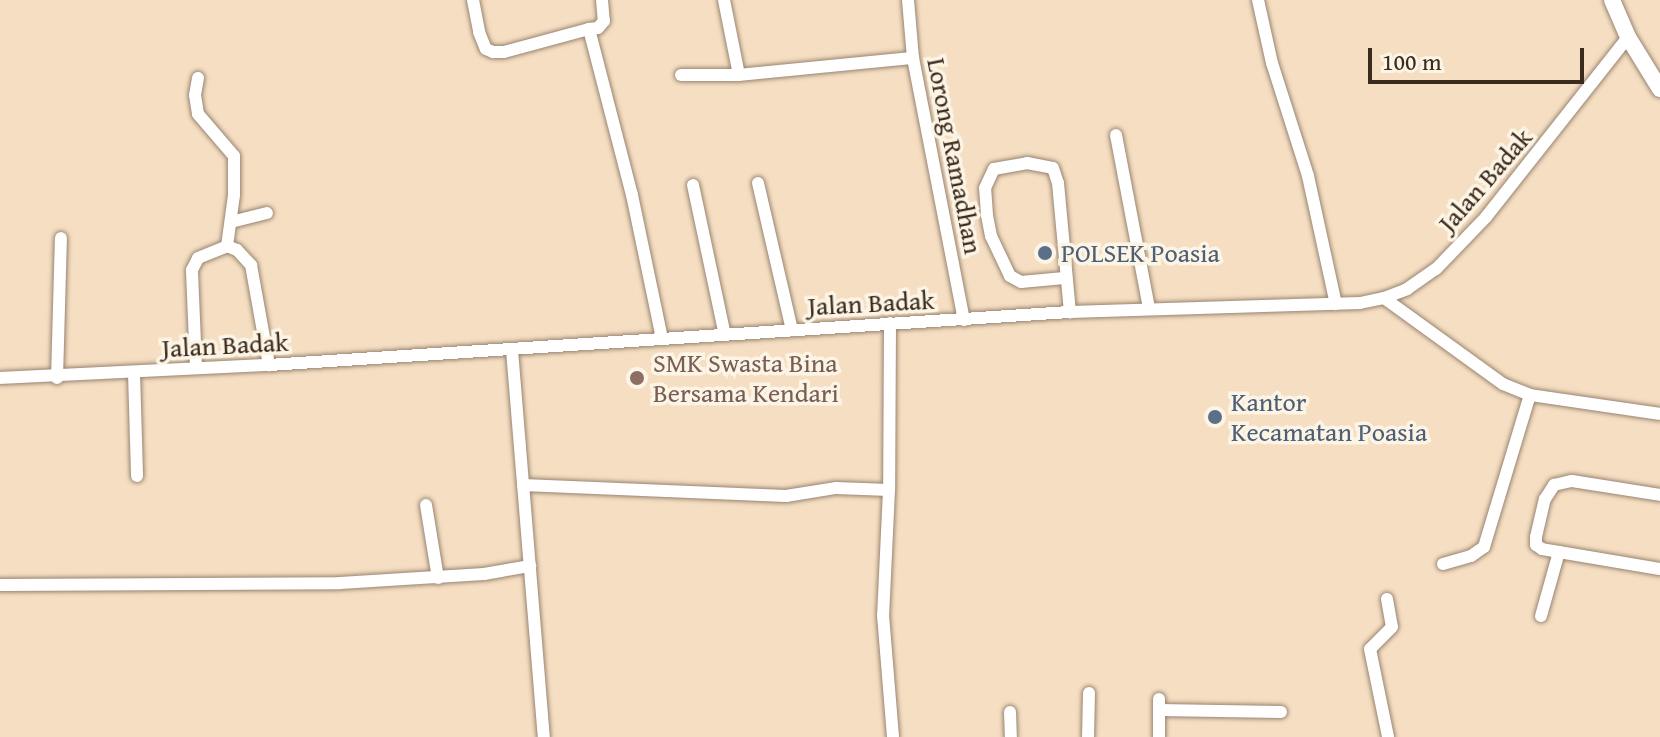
<!DOCTYPE html>
<style>
body{margin:0}
#map{position:relative;width:1660px;height:737px;overflow:hidden;background:#f5dec2;font-family:"Gentium Book Plus",serif}
div>[style]{position:absolute}
.roads{filter:drop-shadow(0 0 2px #988470) drop-shadow(0 0 2px #988470)}
.street>*{height:12px;margin:-6px;padding:0 6px;transform-origin:6px;border-radius:6px;background:#fff}
.secondary>*{height:16px;margin:-8px;padding:0 8px;transform-origin:8px;border-radius:8px;background:#fff}
.dots>*{width:22px;height:22px;translate:-50% -50%;box-sizing:border-box;border:4px solid #fcf5e5;border-radius:50%}
span{translate:-50% -50%;white-space:nowrap;text-align:center;line-height:1.15;-webkit-text-stroke:7px #fcf5e5;paint-order:stroke}
.street-label{font-size:26px;color:#3b2a1e}
.service-label{font-size:26px;color:#4e5e75}
.left{translate:0 -50%;text-align:left}
.education-label{font-size:26px;color:#785e54}
.scale{position:absolute;left:1368px;top:48px;width:216px;height:36px;box-sizing:border-box;border:4px solid #3b2a1e;border-top:0;padding-left:10px;font-size:24px;line-height:28px;white-space:nowrap;color:#3b2a1e;-webkit-text-stroke:6px #fcf5e5;paint-order:stroke}
</style>
<div id="map">
<div class="roads">
<div class="street">
<div style="left:473px;top:0;width:33px;rotate:79deg"></div>
<div style="left:479px;top:32px;width:18px;rotate:68deg"></div>
<div style="left:486px;top:49px;width:8px;rotate:23deg"></div>
<div style="left:493px;top:52px;width:11px"></div>
<div style="left:504px;top:52px;width:88px;rotate:-15.1deg"></div>
<div style="left:602px;top:0;width:21px;rotate:85deg"></div>
<div style="left:604px;top:21px;width:9px;rotate:131deg"></div>
<div style="left:598px;top:28px;width:9px;rotate:174deg"></div>
<div style="left:589px;top:29px;width:171px;rotate:75.5deg"></div>
<div style="left:632px;top:195px;width:147px;rotate:78.2deg"></div>
<div style="left:724px;top:0;width:76px;rotate:78.7deg"></div>
<div style="left:908px;top:0;width:58px;rotate:85.1deg"></div>
<div style="left:913px;top:58px;width:267px;rotate:79deg"></div>
<div style="left:1258px;top:0;width:65px;rotate:77.5deg"></div>
<div style="left:1272px;top:63px;width:119px;rotate:72.3deg"></div>
<div style="left:1308px;top:176px;width:131px;rotate:77.7deg"></div>
<div style="left:681px;top:75px;width:58px"></div>
<div style="left:739px;top:75px;width:175px;rotate:-5.6deg"></div>
<div style="left:198px;top:78px;width:17px;rotate:100deg"></div>
<div style="left:195px;top:95px;width:19px;rotate:81deg"></div>
<div style="left:198px;top:114px;width:55px;rotate:49.4deg"></div>
<div style="left:234px;top:156px;width:39px;rotate:90deg"></div>
<div style="left:234px;top:195px;width:51px;rotate:97.8deg"></div>
<div style="left:227px;top:246px;width:11px;rotate:22deg"></div>
<div style="left:237px;top:250px;width:21px;rotate:47deg"></div>
<div style="left:251px;top:265px;width:102px;rotate:79.8deg"></div>
<div style="left:1116px;top:135px;width:176px;rotate:79.2deg"></div>
<div style="left:758px;top:183px;width:151px;rotate:77deg"></div>
<div style="left:693px;top:185px;width:153px;rotate:78deg"></div>
<div style="left:231px;top:222px;width:37px;rotate:-14deg"></div>
<div style="left:1064px;top:278px;width:43px;rotate:174.7deg"></div>
<div style="left:1021px;top:282px;width:13px;rotate:-151deg"></div>
<div style="left:1010px;top:276px;width:44px;rotate:-115.4deg"></div>
<div style="left:991px;top:236px;width:21px;rotate:-101deg"></div>
<div style="left:987px;top:215px;width:27px;rotate:-94deg"></div>
<div style="left:985px;top:188px;width:21px;rotate:-65deg"></div>
<div style="left:994px;top:169px;width:34px;rotate:-10deg"></div>
<div style="left:1027px;top:163px;width:26px;rotate:11deg"></div>
<div style="left:1053px;top:168px;width:16px;rotate:72deg"></div>
<div style="left:1058px;top:183px;width:130px;rotate:84.7deg"></div>
<div style="left:1384px;top:298px;width:147px;rotate:35.9deg"></div>
<div style="left:1503px;top:384px;width:29px;rotate:22deg"></div>
<div style="left:1530px;top:395px;width:131px;rotate:8.3deg"></div>
<div style="left:890px;top:323px;width:167px;rotate:90.3deg"></div>
<div style="left:889px;top:490px;width:125px;rotate:92.7deg"></div>
<div style="left:883px;top:615px;width:122px;rotate:85.3deg"></div>
<div style="left:512px;top:350px;width:388px;rotate:85.3deg"></div>
<div style="left:196px;top:367px;width:97px;rotate:-92.4deg"></div>
<div style="left:192px;top:270px;width:13px;rotate:-63deg"></div>
<div style="left:198px;top:258px;width:31px;rotate:-22deg"></div>
<div style="left:134px;top:373px;width:103px;rotate:88.3deg"></div>
<div style="left:0;top:378px;width:269px;rotate:-2.8deg"></div>
<div style="left:269px;top:365px;width:803px;rotate:-3.79deg"></div>
<div style="left:1070px;top:312px;width:290px;rotate:-1.8deg"></div>
<div style="left:1360px;top:303px;width:25px;rotate:-12deg"></div>
<div style="left:1384px;top:298px;width:25px;rotate:-21deg"></div>
<div style="left:1407px;top:289px;width:35px;rotate:-35deg"></div>
<div style="left:1436px;top:269px;width:72px;rotate:-46.1deg"></div>
<div style="left:1486px;top:217px;width:229px;rotate:-51.7deg"></div>
<div style="left:57px;top:378px;width:140px;rotate:-88.4deg"></div>
<div style="left:523px;top:485px;width:263px;rotate:2.4deg"></div>
<div style="left:786px;top:496px;width:51px;rotate:-9.1deg"></div>
<div style="left:836px;top:488px;width:53px;rotate:2.2deg"></div>
<div style="left:426px;top:505px;width:74px;rotate:80.7deg"></div>
<div style="left:1559px;top:552px;width:17px;rotate:-170deg"></div>
<div style="left:1542px;top:549px;width:7px;rotate:-146deg"></div>
<div style="left:1536px;top:545px;width:8px;rotate:-90deg"></div>
<div style="left:1536px;top:537px;width:39px;rotate:-77deg"></div>
<div style="left:1545px;top:499px;width:17px;rotate:-57deg"></div>
<div style="left:1554px;top:485px;width:18px;rotate:-13deg"></div>
<div style="left:1572px;top:481px;width:89px;rotate:9deg"></div>
<div style="left:1443px;top:564px;width:29px;rotate:-16deg"></div>
<div style="left:1471px;top:556px;width:16px;rotate:-35deg"></div>
<div style="left:1484px;top:547px;width:159px;rotate:-73.2deg"></div>
<div style="left:0;top:585px;width:340px;rotate:-0.3deg"></div>
<div style="left:340px;top:583px;width:144px;rotate:-3.6deg"></div>
<div style="left:484px;top:574px;width:47px;rotate:-9.9deg"></div>
<div style="left:1387px;top:599px;width:28px;rotate:80deg"></div>
<div style="left:1392px;top:627px;width:31px;rotate:135deg"></div>
<div style="left:1370px;top:649px;width:90px;rotate:78.4deg"></div>
<div style="left:1541px;top:616px;width:66px;rotate:-74.3deg"></div>
<div style="left:1559px;top:552px;width:102px;rotate:9.6deg"></div>
<div style="left:1159px;top:699px;width:38px;rotate:90deg"></div>
<div style="left:1159px;top:710px;width:122px;rotate:0.9deg"></div>
<div style="left:1010px;top:712px;width:25px;rotate:88deg"></div>
<div style="left:1088px;top:737px;width:44px;rotate:-88.7deg"></div>
</div>
<div class="secondary">
<div style="left:1612px;top:0;width:40px;rotate:66.6deg"></div>
<div style="left:1628px;top:37px;width:61px;rotate:58.4deg"></div>
</div>
</div>
<div class="dots">
<div style="left:1045px;top:253px;background:#5c6f8a"></div>
<div style="left:637px;top:378px;background:#8d6e63"></div>
<div style="left:1215px;top:417px;background:#5c6f8a"></div>
</div>
<div class="street-label">
<span style="left:955px;top:156px;rotate:79deg">Lorong Ramadhan</span>
<span style="left:1485px;top:180px;rotate:-49deg">Jalan Badak</span>
<span style="left:871px;top:303px;rotate:-3deg">Jalan Badak</span>
<span style="left:225px;top:345px;rotate:-3deg">Jalan Badak</span>
</div>
<div class="service-label">
<span class="left" style="left:1061px;top:253px">POLSEK Poasia</span>
<span class="left" style="left:1231px;top:417px">Kantor<br>Kecamatan Poasia</span>
</div>
<div class="education-label">
<span class="left" style="left:653px;top:378px">SMK Swasta Bina<br>Bersama Kendari</span>
</div>
<div class="scale">100 m</div>
</div>
